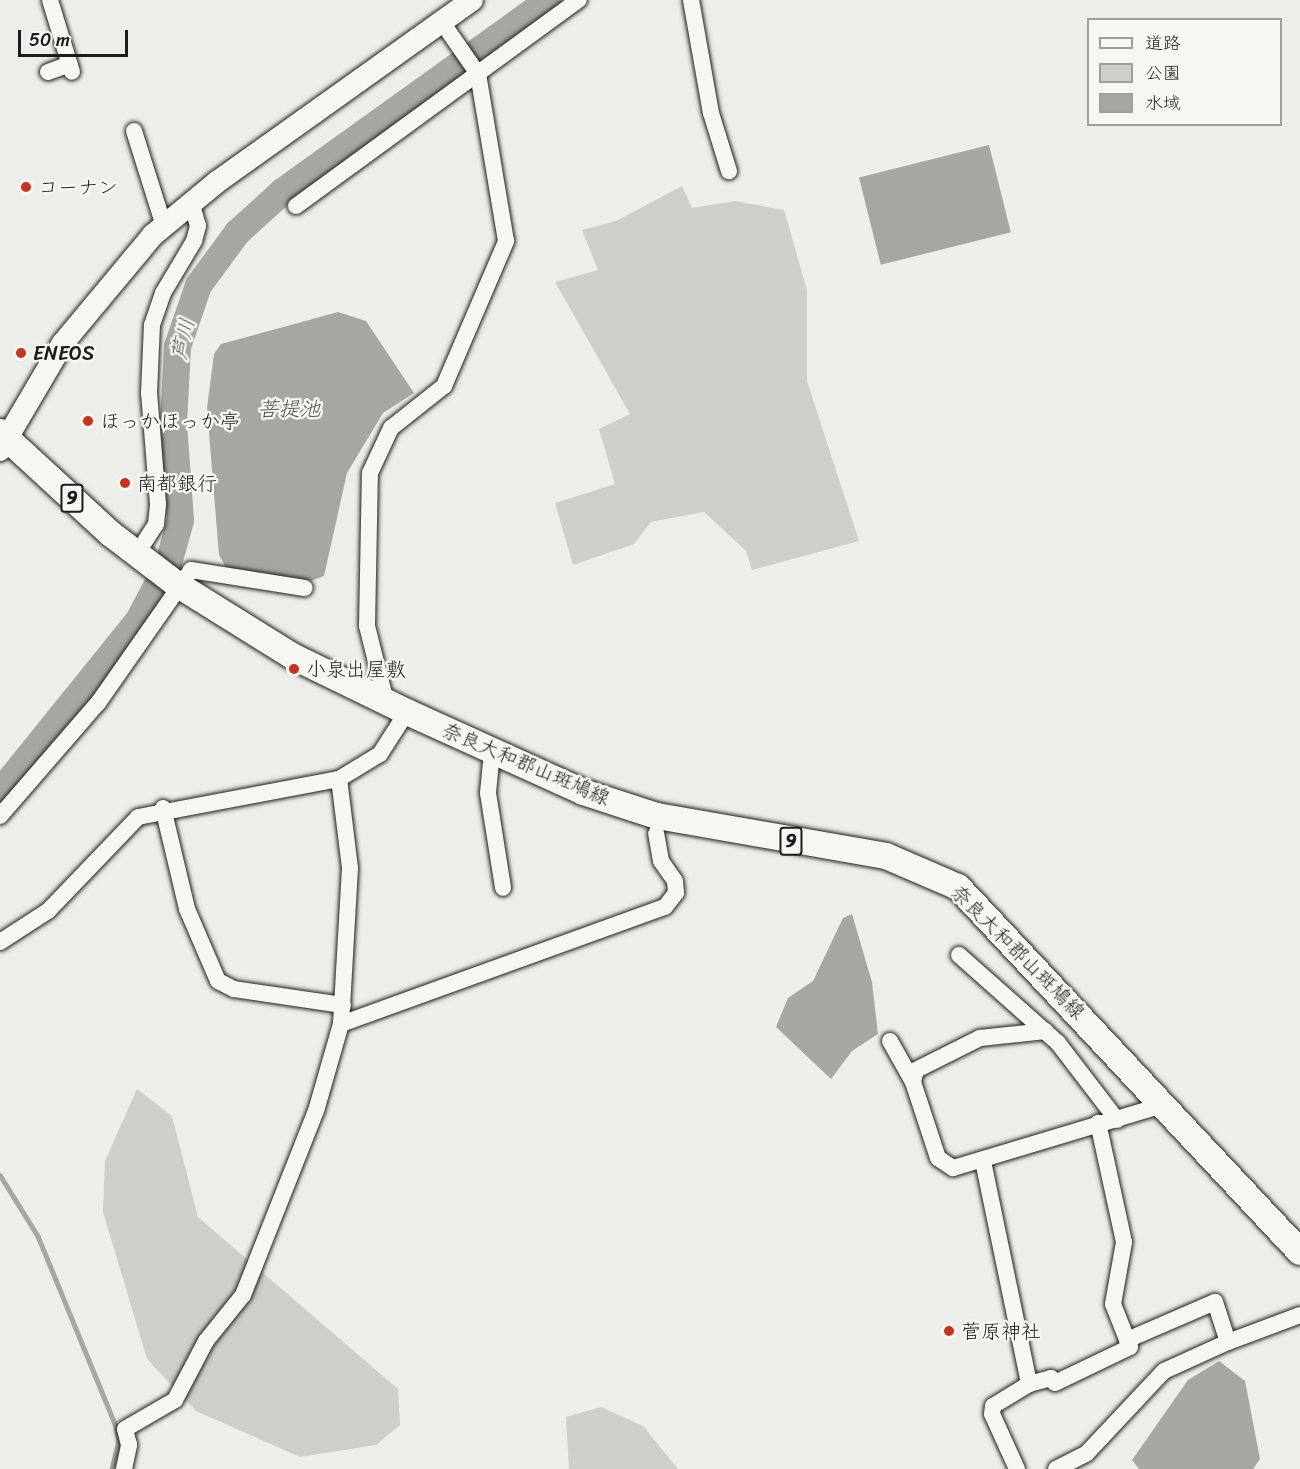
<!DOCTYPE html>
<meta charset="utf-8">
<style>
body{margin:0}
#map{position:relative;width:1300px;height:1469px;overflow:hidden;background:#edede9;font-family:Sriracha,"Klee One",sans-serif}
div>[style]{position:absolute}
.green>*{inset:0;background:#cececb}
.water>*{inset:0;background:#a6a6a3;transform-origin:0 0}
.stream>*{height:4.5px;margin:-2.25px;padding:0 2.25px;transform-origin:2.25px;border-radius:2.25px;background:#a6a6a3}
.river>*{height:27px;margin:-13.5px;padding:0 13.5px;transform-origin:13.5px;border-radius:13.5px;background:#a6a6a3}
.roads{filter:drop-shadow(0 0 2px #1c1c1c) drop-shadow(0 0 2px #1c1c1c)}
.street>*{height:16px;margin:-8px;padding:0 8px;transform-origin:8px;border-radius:8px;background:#f6f6f2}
.secondary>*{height:22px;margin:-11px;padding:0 11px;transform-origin:11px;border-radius:11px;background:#f6f6f2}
.primary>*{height:26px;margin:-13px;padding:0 13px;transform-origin:13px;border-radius:13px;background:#f6f6f2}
.dots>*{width:16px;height:16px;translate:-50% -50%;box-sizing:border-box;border:3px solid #f6f6f2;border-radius:50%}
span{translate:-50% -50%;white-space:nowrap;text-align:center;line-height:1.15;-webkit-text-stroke:5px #f6f6f2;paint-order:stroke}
.shield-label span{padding:2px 4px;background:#f6f6f2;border:2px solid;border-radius:4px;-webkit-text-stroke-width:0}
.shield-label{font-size:18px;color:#1c1c1c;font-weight:700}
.poi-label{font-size:20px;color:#1c1c1c}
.left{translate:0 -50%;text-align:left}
.street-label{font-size:20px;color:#1c1c1c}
.water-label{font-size:21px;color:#535352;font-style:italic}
.legend{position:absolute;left:1087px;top:18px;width:195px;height:108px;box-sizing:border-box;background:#f6f6f2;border:2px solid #9f9f9c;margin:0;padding:8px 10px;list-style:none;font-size:18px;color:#1c1c1c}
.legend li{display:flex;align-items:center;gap:12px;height:30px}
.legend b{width:30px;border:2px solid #9f9f9c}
.scale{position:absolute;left:18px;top:30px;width:110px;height:27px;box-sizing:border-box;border:3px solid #1c1c1c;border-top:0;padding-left:8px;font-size:18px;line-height:21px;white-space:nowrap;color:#1c1c1c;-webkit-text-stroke:4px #f6f6f2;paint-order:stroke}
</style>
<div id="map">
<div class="green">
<div style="clip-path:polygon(682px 186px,692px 208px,735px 201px,784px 210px,807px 290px,807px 381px,859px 541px,752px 570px,746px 551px,704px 512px,651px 522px,634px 544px,573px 565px,555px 503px,615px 484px,599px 429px,630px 414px,555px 282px,598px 270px,582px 230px,616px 221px)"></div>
<div style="clip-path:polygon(137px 1089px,172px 1116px,198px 1217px,398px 1389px,400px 1425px,376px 1445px,300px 1457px,196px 1411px,147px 1359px,103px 1212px,105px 1161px)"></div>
<div style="clip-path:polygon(601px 1407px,643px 1426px,678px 1469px,569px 1469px,566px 1417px)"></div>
</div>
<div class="water">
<div style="left:989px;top:145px;width:90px;height:134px;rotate:76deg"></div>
<div style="clip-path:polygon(338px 312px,366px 321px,414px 393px,383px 413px,347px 473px,324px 576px,308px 582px,227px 569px,219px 555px,207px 408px,214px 354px,221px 344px)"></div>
<div style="clip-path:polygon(852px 914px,872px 982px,878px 1034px,852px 1051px,831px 1079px,776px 1027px,788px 998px,813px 981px,843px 918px)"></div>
<div style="clip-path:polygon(1219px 1361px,1245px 1381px,1260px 1459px,1253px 1469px,1139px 1469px,1132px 1460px,1188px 1380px)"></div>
</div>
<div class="stream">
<div style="left:0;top:1175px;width:72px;rotate:58.1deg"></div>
<div style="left:38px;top:1236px;width:205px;rotate:67.7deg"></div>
<div style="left:116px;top:1426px;width:15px;rotate:79deg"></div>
<div style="left:119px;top:1441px;width:29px;rotate:104deg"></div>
</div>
<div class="river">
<div style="left:0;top:791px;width:220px;rotate:-51.1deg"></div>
<div style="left:138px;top:620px;width:64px;rotate:-62.2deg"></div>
<div style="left:168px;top:563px;width:45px;rotate:-74.4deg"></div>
<div style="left:180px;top:520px;width:97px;rotate:-94.1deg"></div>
<div style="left:173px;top:423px;width:77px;rotate:-87deg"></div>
<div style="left:177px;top:346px;width:65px;rotate:-71deg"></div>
<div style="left:198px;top:285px;width:66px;rotate:-53.7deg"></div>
<div style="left:237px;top:232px;width:61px;rotate:-42.3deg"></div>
<div style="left:282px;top:191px;width:327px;rotate:-35.7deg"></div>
</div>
<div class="roads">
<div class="street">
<div style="left:50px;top:0;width:75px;rotate:73deg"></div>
<div style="left:691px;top:0;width:115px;rotate:80deg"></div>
<div style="left:711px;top:113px;width:61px;rotate:72.8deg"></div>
<div style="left:48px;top:72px;width:23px;rotate:-20deg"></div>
<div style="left:134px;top:131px;width:100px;rotate:72.5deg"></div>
<div style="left:296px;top:206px;width:350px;rotate:-36.1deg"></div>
<div style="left:136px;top:555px;width:37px;rotate:-57deg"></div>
<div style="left:156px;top:524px;width:20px;rotate:-84deg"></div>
<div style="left:158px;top:504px;width:111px;rotate:-94.6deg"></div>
<div style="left:149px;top:393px;width:68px;rotate:-87.5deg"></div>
<div style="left:152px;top:325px;width:34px;rotate:-71deg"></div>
<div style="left:163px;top:293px;width:61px;rotate:-59.2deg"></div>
<div style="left:194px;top:241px;width:16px;rotate:-75deg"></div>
<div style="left:198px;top:226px;width:25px;rotate:-106deg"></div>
<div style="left:386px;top:702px;width:78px;rotate:-104deg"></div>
<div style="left:367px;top:626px;width:153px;rotate:-88.9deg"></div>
<div style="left:370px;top:473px;width:50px;rotate:-65deg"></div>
<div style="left:391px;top:428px;width:68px;rotate:-38.4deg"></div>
<div style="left:444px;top:386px;width:158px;rotate:-66.8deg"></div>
<div style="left:506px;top:241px;width:169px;rotate:-99.5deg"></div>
<div style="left:478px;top:74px;width:63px;rotate:-124.7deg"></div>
<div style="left:492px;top:752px;width:41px;rotate:95.6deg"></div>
<div style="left:488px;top:793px;width:96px;rotate:81deg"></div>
<div style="left:163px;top:808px;width:104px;rotate:76.6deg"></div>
<div style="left:187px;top:909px;width:78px;rotate:66.7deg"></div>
<div style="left:218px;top:981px;width:18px;rotate:27deg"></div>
<div style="left:234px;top:989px;width:110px;rotate:8.4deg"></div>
<div style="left:0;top:816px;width:150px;rotate:-49.1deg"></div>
<div style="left:98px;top:703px;width:162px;rotate:-55deg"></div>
<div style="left:191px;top:570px;width:115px;rotate:9deg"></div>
<div style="left:0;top:942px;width:57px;rotate:-32.9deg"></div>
<div style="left:48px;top:911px;width:130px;rotate:-46.2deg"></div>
<div style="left:138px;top:817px;width:205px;rotate:-10.7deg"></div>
<div style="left:339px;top:779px;width:48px;rotate:-31.4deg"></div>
<div style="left:380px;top:754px;width:50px;rotate:-57.3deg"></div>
<div style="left:959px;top:955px;width:132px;rotate:41.6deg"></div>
<div style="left:1058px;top:1043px;width:97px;rotate:52.5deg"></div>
<div style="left:341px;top:1024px;width:344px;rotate:-19.9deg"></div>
<div style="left:665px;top:907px;width:18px;rotate:-52deg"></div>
<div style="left:676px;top:893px;width:12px;rotate:-95deg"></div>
<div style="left:675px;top:881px;width:24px;rotate:-125deg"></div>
<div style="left:661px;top:861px;width:28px;rotate:-100deg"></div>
<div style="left:890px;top:1041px;width:47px;rotate:60.7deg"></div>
<div style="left:913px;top:1082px;width:80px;rotate:71.8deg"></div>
<div style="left:938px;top:1158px;width:18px;rotate:34deg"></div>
<div style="left:953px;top:1168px;width:222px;rotate:-16.7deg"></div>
<div style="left:913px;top:1082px;width:12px;rotate:-76deg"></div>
<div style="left:916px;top:1070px;width:72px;rotate:-26.6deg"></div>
<div style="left:980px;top:1038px;width:66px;rotate:-6.1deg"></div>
<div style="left:983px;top:1161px;width:228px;rotate:78.3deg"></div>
<div style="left:1127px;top:1340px;width:96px;rotate:-23.4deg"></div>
<div style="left:1215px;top:1302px;width:42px;rotate:72deg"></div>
<div style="left:1228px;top:1342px;width:77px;rotate:-20.6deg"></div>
<div style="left:124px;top:1469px;width:25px;rotate:-78deg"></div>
<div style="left:129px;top:1445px;width:16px;rotate:-104deg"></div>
<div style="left:125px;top:1429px;width:58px;rotate:-30.1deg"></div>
<div style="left:175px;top:1400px;width:67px;rotate:-62.3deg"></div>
<div style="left:206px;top:1341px;width:59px;rotate:-51.2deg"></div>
<div style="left:243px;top:1295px;width:198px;rotate:-68.4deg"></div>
<div style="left:316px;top:1111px;width:91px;rotate:-74deg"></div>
<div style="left:341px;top:1024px;width:156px;rotate:-86.7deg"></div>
<div style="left:350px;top:868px;width:90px;rotate:-97deg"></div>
<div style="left:1017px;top:1469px;width:60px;rotate:-114.4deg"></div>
<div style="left:992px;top:1414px;width:8px;rotate:-83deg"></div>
<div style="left:993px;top:1406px;width:42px;rotate:-31.4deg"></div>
<div style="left:1029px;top:1384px;width:23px;rotate:-15deg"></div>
<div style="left:1051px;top:1378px;width:6px;rotate:51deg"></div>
<div style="left:1055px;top:1383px;width:83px;rotate:-25.6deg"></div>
<div style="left:1130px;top:1347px;width:46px;rotate:-111.6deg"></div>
<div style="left:1113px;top:1304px;width:63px;rotate:-79.9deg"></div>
<div style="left:1124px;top:1242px;width:122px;rotate:-102.3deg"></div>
<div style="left:1056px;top:1469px;width:34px;rotate:-27deg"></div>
<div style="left:1086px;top:1454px;width:114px;rotate:-46.8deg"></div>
<div style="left:1164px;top:1371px;width:70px;rotate:-24.4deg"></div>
</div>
<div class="secondary">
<div style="left:0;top:450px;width:124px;rotate:-59.5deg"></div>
<div style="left:63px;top:343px;width:141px;rotate:-50.2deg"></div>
<div style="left:153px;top:235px;width:83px;rotate:-39.6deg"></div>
<div style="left:217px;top:182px;width:313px;rotate:-35.5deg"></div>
</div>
<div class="primary">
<div style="left:0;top:432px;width:151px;rotate:42.6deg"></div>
<div style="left:111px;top:534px;width:81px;rotate:37.4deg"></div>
<div style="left:175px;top:583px;width:140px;rotate:31.9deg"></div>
<div style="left:294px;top:657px;width:126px;rotate:26deg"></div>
<div style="left:407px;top:712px;width:193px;rotate:24.4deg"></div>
<div style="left:583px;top:792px;width:78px;rotate:18deg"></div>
<div style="left:657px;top:816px;width:232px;rotate:9.9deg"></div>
<div style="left:886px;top:856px;width:78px;rotate:23.3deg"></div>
<div style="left:958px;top:887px;width:500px;rotate:46.86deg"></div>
</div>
</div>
<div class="dots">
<div style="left:26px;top:187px;background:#c8321e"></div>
<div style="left:21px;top:353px;background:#c8321e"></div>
<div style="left:88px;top:421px;background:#c8321e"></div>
<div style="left:125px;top:483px;background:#c8321e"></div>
<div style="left:294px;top:669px;background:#c8321e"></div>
<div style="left:949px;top:1331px;background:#c8321e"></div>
</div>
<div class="shield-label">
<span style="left:72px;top:498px">9</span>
<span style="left:791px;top:841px">9</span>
</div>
<div class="poi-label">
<span class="left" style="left:38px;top:187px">コーナン</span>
<span class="left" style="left:33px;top:353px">ENEOS</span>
<span class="left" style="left:100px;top:421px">ほっかほっか亭</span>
<span class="left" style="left:137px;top:483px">南都銀行</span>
<span class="left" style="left:306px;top:669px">小泉出屋敷</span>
<span class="left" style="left:961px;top:1331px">菅原神社</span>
</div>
<div class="street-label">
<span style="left:526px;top:764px;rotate:23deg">奈良大和郡山斑鳩線</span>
<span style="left:1018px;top:952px;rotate:45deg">奈良大和郡山斑鳩線</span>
</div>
<div class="water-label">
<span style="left:183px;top:339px;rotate:-77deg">芦川</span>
<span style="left:289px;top:409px">菩提池</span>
</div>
<ul class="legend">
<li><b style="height:8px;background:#f6f6f2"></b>道路</li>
<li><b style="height:16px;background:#cececb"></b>公園</li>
<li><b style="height:16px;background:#a6a6a3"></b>水域</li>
</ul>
<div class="scale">50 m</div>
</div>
